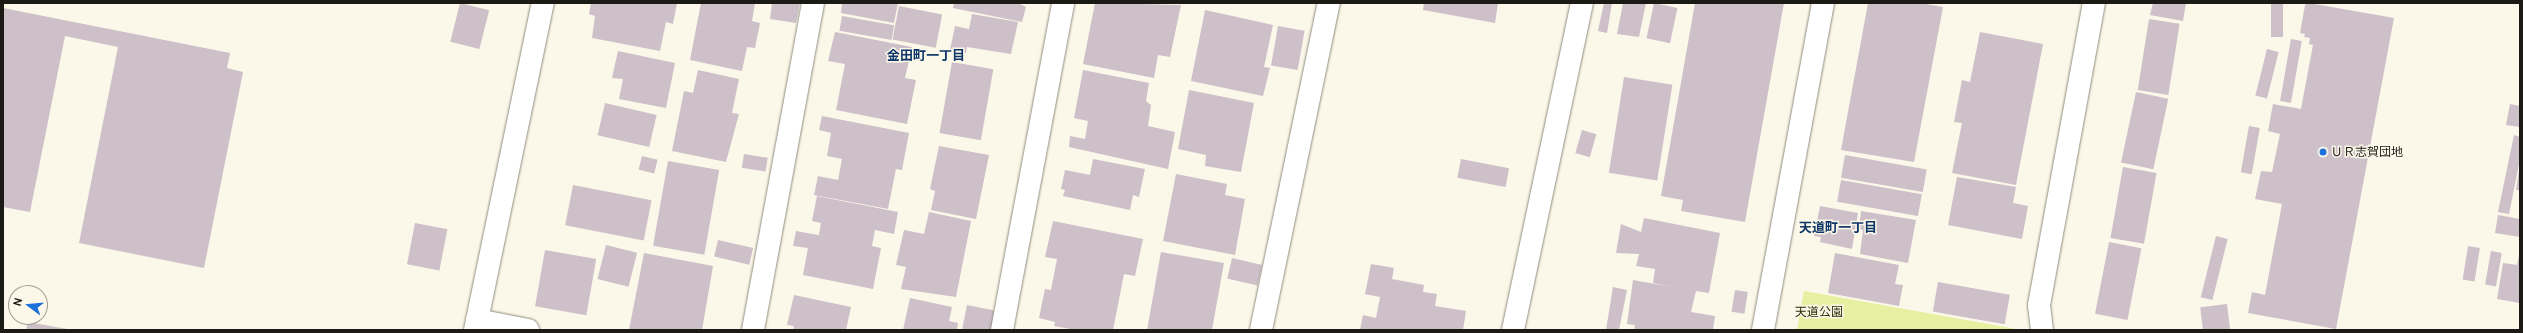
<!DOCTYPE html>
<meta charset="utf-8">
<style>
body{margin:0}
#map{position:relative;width:2523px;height:333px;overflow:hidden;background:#fbf7e9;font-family:Cabin,"Noto Sans JP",sans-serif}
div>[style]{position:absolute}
.green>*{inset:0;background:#e7efa0}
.building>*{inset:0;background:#cdc0c9;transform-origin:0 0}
.roads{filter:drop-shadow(0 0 1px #8f8c7f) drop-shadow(0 0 1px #8f8c7f)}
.street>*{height:22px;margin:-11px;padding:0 11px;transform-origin:11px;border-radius:11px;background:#fff}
.secondary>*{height:22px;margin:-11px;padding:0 11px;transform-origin:11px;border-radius:11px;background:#fff}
.dots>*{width:11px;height:11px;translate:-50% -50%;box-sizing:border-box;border:2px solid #fbf7e9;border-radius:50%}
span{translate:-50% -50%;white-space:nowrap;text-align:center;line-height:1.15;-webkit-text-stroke:3px #fbf7e9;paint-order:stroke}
.poi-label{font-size:12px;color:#1b1a15}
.left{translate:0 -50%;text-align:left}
.park-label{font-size:12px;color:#2b2d04}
.neighbourhood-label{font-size:13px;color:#0e3568;font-weight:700}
.frame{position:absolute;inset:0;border:4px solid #1b1a15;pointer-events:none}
.north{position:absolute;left:8px;top:285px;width:40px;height:40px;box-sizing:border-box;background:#fbf7e9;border:1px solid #a19f94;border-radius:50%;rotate:286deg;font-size:11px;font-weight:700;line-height:16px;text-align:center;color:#1b1a15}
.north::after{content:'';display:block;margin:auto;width:14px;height:18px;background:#1e70db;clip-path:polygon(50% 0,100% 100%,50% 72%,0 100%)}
</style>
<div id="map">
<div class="green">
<div style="clip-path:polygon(1804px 291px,2016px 329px,2017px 330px,1797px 330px)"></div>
</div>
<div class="building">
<div style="left:460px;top:3px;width:30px;height:40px;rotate:14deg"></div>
<div style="clip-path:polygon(591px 3px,677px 3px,673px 24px,666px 22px,660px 51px,592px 38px,595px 16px,589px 14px)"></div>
<div style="clip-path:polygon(701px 3px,755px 3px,752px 21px,760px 23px,755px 48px,747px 47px,742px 71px,690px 60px)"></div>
<div style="clip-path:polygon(772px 3px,800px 3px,796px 23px,770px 19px)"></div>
<div style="clip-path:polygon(842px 3px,898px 3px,894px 23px,841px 13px)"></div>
<div style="clip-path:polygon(954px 3px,1018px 3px,1026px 7px,1022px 22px,953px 8px)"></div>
<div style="clip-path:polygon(1095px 3px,1181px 5px,1170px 57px,1158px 55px,1154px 78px,1083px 64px)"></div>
<div style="clip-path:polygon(1424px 3px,1498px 3px,1495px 23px,1423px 10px)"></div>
<div style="clip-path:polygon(1604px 3px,1612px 3px,1607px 33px,1598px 31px)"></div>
<div style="clip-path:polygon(1623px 3px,1646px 3px,1639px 37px,1617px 34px)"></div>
<div style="left:1654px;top:3px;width:24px;height:36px;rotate:12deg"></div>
<div style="clip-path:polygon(1695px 3px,1784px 3px,1745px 222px,1681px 211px,1683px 200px,1661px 196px)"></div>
<div style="clip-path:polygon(1868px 3px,1920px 3px,1943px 7px,1914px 162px,1841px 150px)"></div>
<div style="clip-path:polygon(2153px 3px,2186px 3px,2183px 21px,2150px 15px)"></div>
<div style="left:2271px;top:3px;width:12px;height:34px"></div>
<div style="clip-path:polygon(2309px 3px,2394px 18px,2336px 329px,2248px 313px,2252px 292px,2265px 295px,2282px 204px,2255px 199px,2261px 171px,2272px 172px,2280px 134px,2268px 131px,2273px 104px,2301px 109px,2313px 45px,2309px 44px,2310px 38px,2304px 37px,2305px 34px,2300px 33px,2305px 5px)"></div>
<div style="left:899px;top:6px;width:44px;height:34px;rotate:11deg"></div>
<div style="clip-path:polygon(3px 8px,230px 53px,227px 68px,243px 72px,204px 268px,79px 243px,118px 47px,65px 36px,30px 212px,3px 207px)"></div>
<div style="clip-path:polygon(1205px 10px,1273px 25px,1264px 67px,1270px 68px,1263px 96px,1191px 81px)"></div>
<div style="clip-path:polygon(972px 14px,1018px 22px,1011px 54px,967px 47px,966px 53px,950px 50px,955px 26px,969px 29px)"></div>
<div style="left:842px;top:16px;width:53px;height:15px;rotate:10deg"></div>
<div style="left:2149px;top:19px;width:31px;height:72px;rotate:9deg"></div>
<div style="left:1278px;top:26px;width:27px;height:40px;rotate:10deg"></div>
<div style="clip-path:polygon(835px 32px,912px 47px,905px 78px,916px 80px,907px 124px,836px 110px,845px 64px,828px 61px)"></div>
<div style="clip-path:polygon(1980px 32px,2043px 44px,2016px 185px,1952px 173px,1962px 123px,1954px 122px,1962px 80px,1970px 82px)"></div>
<div style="left:2291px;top:39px;width:11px;height:63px;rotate:10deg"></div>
<div style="left:2267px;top:49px;width:12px;height:48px;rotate:14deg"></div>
<div style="clip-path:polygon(618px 51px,675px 63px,666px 108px,619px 99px,623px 79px,612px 78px)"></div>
<div style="left:952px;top:62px;width:42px;height:72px;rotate:10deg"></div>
<div style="clip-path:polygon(698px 70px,739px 79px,732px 113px,739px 114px,726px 162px,672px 151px,684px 91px,693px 93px)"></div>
<div style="clip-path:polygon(1083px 70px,1149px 83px,1146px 101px,1151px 105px,1148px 126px,1175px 132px,1168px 169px,1069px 147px,1070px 136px,1085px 139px,1088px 121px,1074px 118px)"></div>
<div style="left:1624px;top:77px;width:49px;height:97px;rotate:9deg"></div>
<div style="clip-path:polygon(1189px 90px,1254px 103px,1241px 172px,1205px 166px,1206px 155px,1178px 149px)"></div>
<div style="left:2136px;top:92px;width:33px;height:72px;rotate:12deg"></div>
<div style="left:605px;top:103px;width:53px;height:33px;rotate:13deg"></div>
<div style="clip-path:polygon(2510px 104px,2520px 106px,2520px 127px,2506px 125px)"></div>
<div style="clip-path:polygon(822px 116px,909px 133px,902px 170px,896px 169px,888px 209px,814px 195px,818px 176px,838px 180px,842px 159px,827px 156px,831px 133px,819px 130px)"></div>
<div style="left:2249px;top:126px;width:11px;height:47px;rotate:10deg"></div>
<div style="left:1582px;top:130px;width:15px;height:24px;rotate:16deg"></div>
<div style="clip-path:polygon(2514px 135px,2520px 137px,2520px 159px,2509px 214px,2498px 212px)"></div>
<div style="clip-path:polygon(939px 146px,989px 155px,976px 219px,931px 210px,935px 191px,930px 189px)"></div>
<div style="left:744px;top:154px;width:24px;height:14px;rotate:9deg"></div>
<div style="left:1845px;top:155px;width:83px;height:23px;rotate:10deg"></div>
<div style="left:642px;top:156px;width:16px;height:14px;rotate:14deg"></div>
<div style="clip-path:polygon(1093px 159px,1145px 169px,1139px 197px,1133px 195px,1130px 210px,1063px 196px,1065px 190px,1061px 189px,1065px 170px,1090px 175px)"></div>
<div style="left:1461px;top:159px;width:49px;height:19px;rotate:11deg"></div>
<div style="left:668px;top:161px;width:52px;height:86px;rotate:10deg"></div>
<div style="left:2123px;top:167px;width:34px;height:72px;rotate:10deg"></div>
<div style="clip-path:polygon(2519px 171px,2520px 171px,2520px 190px,2516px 190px)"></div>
<div style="clip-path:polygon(1176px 174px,1227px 184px,1225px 195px,1245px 199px,1235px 255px,1163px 241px)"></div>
<div style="clip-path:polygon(1957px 177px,2016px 187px,2013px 203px,2028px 206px,2022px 239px,1948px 225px)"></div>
<div style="left:1841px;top:180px;width:82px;height:22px;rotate:10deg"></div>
<div style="left:573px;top:185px;width:80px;height:41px;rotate:11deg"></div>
<div style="clip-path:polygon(817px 196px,898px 212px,894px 234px,875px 230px,872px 246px,881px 248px,873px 289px,803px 275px,808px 248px,793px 246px,796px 231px,835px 238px,819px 235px,821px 223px,812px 221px)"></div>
<div style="clip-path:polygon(1820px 206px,1858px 213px,1852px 249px,1820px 242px,1821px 237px,1814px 236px)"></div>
<div style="clip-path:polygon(1861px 211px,1916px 220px,1908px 263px,1860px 254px,1863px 230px,1859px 229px)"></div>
<div style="clip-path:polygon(929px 212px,971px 221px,956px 297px,901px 289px,906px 267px,896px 265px,904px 230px,924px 234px)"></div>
<div style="clip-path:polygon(2498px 215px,2520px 219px,2520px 237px,2495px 233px)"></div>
<div style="clip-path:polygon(1644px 218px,1720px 233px,1709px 293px,1696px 291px,1691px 312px,1715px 316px,1713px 330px,1634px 330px,1635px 325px,1627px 324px,1633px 280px,1672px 287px,1653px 283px,1655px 269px,1636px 266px,1639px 254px,1616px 253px,1621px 224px,1641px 232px)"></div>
<div style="clip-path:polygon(1053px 221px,1143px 239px,1135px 276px,1124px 274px,1113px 330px,1075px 330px,1054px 326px,1055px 322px,1039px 318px,1045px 289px,1051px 290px,1057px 259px,1045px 257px)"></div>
<div style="left:415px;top:223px;width:33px;height:42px;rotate:11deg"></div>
<div style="left:2216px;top:236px;width:12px;height:63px;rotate:14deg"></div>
<div style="left:718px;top:240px;width:36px;height:17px;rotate:13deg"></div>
<div style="left:2109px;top:242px;width:33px;height:73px;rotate:11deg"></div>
<div style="left:606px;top:245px;width:32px;height:35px;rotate:14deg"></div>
<div style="left:2468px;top:246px;width:12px;height:34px;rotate:9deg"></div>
<div style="left:545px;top:250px;width:52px;height:57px;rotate:10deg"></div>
<div style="left:2491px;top:251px;width:11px;height:34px;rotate:10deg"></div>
<div style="clip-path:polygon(1161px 252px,1224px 263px,1212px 330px,1147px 330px)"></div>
<div style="clip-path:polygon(644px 253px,713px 266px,702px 330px,629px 330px)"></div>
<div style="clip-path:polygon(1835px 253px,1899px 265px,1895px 284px,1903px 285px,1899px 306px,1828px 293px)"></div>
<div style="clip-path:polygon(2519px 256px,2520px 303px,2497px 299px,2503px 263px,2517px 265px)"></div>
<div style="left:1232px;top:258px;width:31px;height:21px;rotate:13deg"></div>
<div style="clip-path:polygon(1371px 264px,1394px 268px,1392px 279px,1424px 285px,1423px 292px,1437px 294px,1435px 306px,1466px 311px,1463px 330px,1360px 330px,1363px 315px,1376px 318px,1380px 297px,1365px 294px)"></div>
<div style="left:1938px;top:282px;width:73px;height:30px;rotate:10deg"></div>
<div style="clip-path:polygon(1613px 287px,1627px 290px,1619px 330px,1606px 330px)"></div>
<div style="left:1735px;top:290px;width:13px;height:22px;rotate:9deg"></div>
<div style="clip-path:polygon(794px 295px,851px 307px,846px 330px,793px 330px,794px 326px,787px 325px)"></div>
<div style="clip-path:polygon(910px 298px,952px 307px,949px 321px,958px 323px,957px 330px,903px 330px)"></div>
<div style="left:2227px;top:304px;width:26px;height:27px;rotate:83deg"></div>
<div style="clip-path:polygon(967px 305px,997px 311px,994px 330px,962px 330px)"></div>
<div style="clip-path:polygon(28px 322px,67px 329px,66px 330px,26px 330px)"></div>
</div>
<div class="roads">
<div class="street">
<div style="left:477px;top:320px;width:52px;rotate:11.1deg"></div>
<div style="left:753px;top:330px;width:332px;rotate:-79.6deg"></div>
<div style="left:1002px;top:330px;width:333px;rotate:-79.4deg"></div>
<div style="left:1261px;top:330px;width:334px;rotate:-78.3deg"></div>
<div style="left:1513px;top:330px;width:334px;rotate:-78.1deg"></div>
<div style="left:1763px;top:330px;width:332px;rotate:-79.6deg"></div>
</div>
<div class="secondary">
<div style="left:475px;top:330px;width:334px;rotate:-78.3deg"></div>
<div style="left:2042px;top:330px;width:25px;rotate:-97deg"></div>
<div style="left:2039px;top:305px;width:307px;rotate:-79.7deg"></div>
</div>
</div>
<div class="dots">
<div style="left:2323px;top:152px;background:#1e70db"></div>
</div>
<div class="poi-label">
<span class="left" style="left:2331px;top:152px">ＵＲ志賀団地</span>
</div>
<div class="park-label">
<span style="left:1819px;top:312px">天道公園</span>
</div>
<div class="neighbourhood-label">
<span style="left:926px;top:55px">金田町一丁目</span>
<span style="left:1838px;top:227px">天道町一丁目</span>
</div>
<div class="frame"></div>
<div class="north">N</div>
</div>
